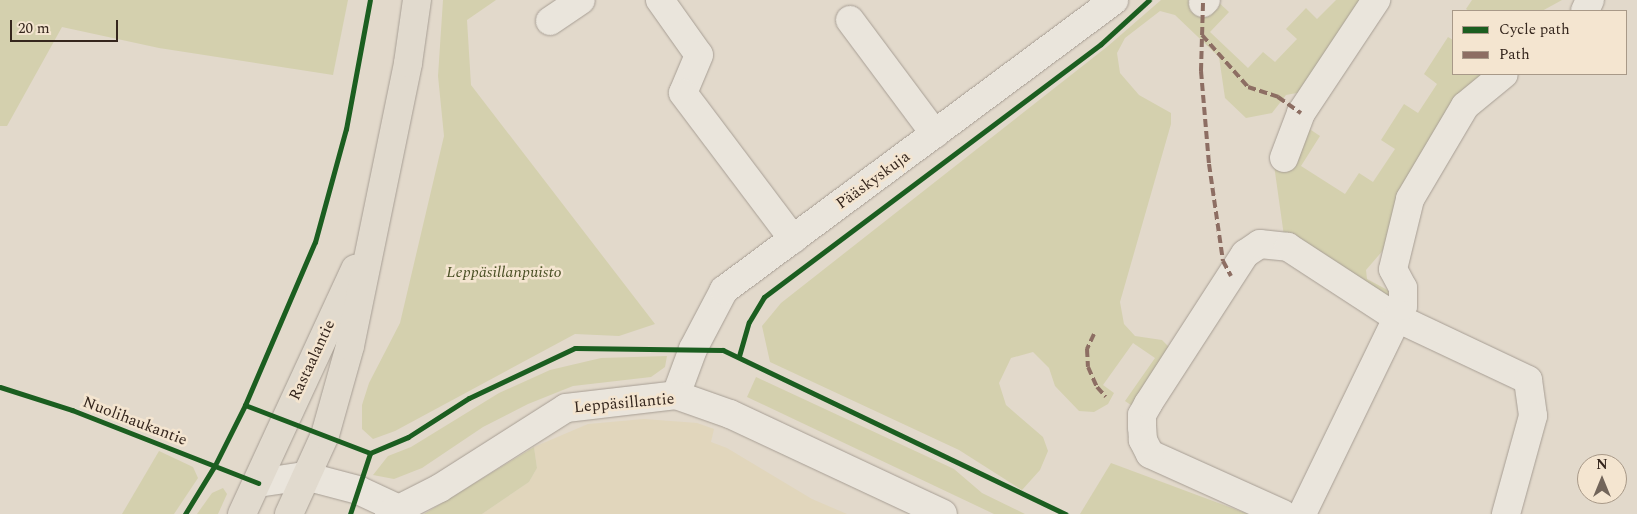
<!DOCTYPE html>
<meta charset="utf-8">
<style>
body{margin:0}
#map{position:relative;width:1637px;height:514px;overflow:hidden;background:#e2d9cb;font-family:Spectral,serif}
div>[style]{position:absolute}
.farmland>*{inset:0;background:#e1d6bc}
.green>*{inset:0;background:#d4d0ae}
.roads{filter:drop-shadow(0 0 1px #a79e94) drop-shadow(0 0 1px #a79e94)}
.minor>*{height:28px;margin:-14px;padding:0 14px;transform-origin:14px;border-radius:14px;background:#eae5dc}
.major>*{height:28px;margin:-14px;padding:0 14px;transform-origin:14px;border-radius:14px;background:#e1dace}
.quiet>*{height:4px;margin-top:-2px;transform-origin:0;background:repeating-linear-gradient(90deg,#8d6e63 0 8px,transparent 0 12px)}
.cycleway>*{height:5px;margin:-2.5px;padding:0 2.5px;transform-origin:2.5px;border-radius:2.5px;background:#1b5e20}
span{translate:-50% -50%;white-space:nowrap;text-align:center;line-height:1.15;-webkit-text-stroke:5px #f4e5d0;paint-order:stroke}
.street-label{font-size:16px;color:#35261d}
.park-label{font-size:16px;color:#4a5025;font-style:italic}
.legend{position:absolute;left:1452px;top:10px;width:175px;height:65px;box-sizing:border-box;background:#f4e5d0;border:1px solid #a89988;margin:0;padding:6px 9px;list-style:none;font-size:15px;color:#35261d}
.legend li{display:flex;align-items:center;gap:10px;height:25px}
.legend b{width:25px;border:1px solid #a89988}
.north{position:absolute;left:1577px;top:454px;width:50px;height:50px;box-sizing:border-box;background:#f4e5d0;border:1px solid #a89988;border-radius:50%;rotate:0deg;font-size:14px;font-weight:700;line-height:20px;text-align:center;color:#35261d}
.north::after{content:'';display:block;margin:auto;width:18px;height:22px;background:#72655a;clip-path:polygon(50% 0,100% 100%,50% 72%,0 100%)}
.scale{position:absolute;left:10px;top:20px;width:108px;height:22px;box-sizing:border-box;border:2px solid #35261d;border-top:0;padding-left:6px;font-size:15px;line-height:18px;white-space:nowrap;color:#35261d;-webkit-text-stroke:4px #f4e5d0;paint-order:stroke}
</style>
<div id="map">
<div class="farmland">
<div style="clip-path:polygon(644px 419px,697px 423px,714px 429px,711px 442px,727px 448px,812px 499px,847px 514px,482px 514px,529px 482px,537px 468px,534px 447px,588px 424px)"></div>
</div>
<div class="green">
<div style="clip-path:polygon(0 0,348px 0,333px 75px,159px 48px,62px 27px,7px 126px,0 126px)"></div>
<div style="clip-path:polygon(443px 0,496px 0,467px 20px,471px 85px,655px 324px,619px 336px,575px 334px,395px 431px,373px 439px,362px 429px,362px 405px,369px 383px,400px 323px,444px 136px,438px 76px)"></div>
<div style="clip-path:polygon(1161px 0,1216px 0,1229px 12px,1210px 32px,1248px 68px,1263px 52px,1275px 62px,1297px 39px,1286px 29px,1306px 8px,1317px 19px,1336px 0,1373px 0,1302px 92px,1286px 95px,1272px 113px,1246px 118px,1225px 98px,1219px 57px,1175px 15px,1160px 11px,1125px 38px,1117px 53px,1120px 73px,1139px 95px,1171px 113px,1171px 124px,1120px 302px,1124px 324px,1135px 336px,1162px 340px,1172px 350px,1134px 407px,1125px 401px,1155px 358px,1133px 343px,1103px 385px,1114px 393px,1108px 404px,1094px 412px,1079px 411px,1055px 386px,1049px 368px,1033px 352px,1011px 358px,999px 383px,1006px 405px,1043px 437px,1048px 451px,1040px 470px,1022px 490px,959px 450px,770px 362px,762px 326px,781px 303px,1108px 46px)"></div>
<div style="clip-path:polygon(1472px 0,1562px 0,1542px 11px,1469px 11px,1466px 9px)"></div>
<div style="clip-path:polygon(1448px 37px,1453px 40px,1453px 74px,1494px 74px,1385px 248px,1366px 270px,1367px 279px,1393px 293px,1394px 309px,1284px 236px,1274px 165px,1308px 128px,1320px 136px,1301px 166px,1345px 194px,1359px 173px,1373px 182px,1395px 149px,1381px 140px,1404px 104px,1418px 113px,1437px 84px,1424px 74px)"></div>
<div style="clip-path:polygon(667px 356px,665px 367px,651px 377px,573px 386px,528px 404px,483px 427px,422px 468px,394px 479px,373px 475px,388px 456px,411px 447px,499px 393px,550px 370px,601px 358px)"></div>
<div style="clip-path:polygon(756px 377px,954px 469px,982px 493px,1025px 514px,994px 514px,747px 397px)"></div>
<div style="clip-path:polygon(534px 447px,537px 468px,529px 482px,482px 514px,424px 514px)"></div>
<div style="clip-path:polygon(159px 451px,193px 467px,198px 478px,174px 514px,122px 514px)"></div>
<div style="clip-path:polygon(1111px 463px,1248px 514px,1080px 514px)"></div>
<div style="clip-path:polygon(223px 488px,227px 494px,218px 514px,197px 514px,212px 493px)"></div>
</div>
<div class="roads">
<div class="minor">
<div style="left:660px;top:0;width:67px;rotate:54.7deg"></div>
<div style="left:699px;top:55px;width:41px;rotate:112.8deg"></div>
<div style="left:683px;top:93px;width:183px;rotate:53deg"></div>
<div style="left:1203px;top:3px;width:4px;rotate:-45deg"></div>
<div style="left:1585px;top:11px;width:12px;rotate:-66deg"></div>
<div style="left:850px;top:20px;width:142px;rotate:53.3deg"></div>
<div style="left:550px;top:21px;width:37px;rotate:-34deg"></div>
<div style="left:1284px;top:158px;width:48px;rotate:-69.3deg"></div>
<div style="left:1301px;top:113px;width:136px;rotate:-56.4deg"></div>
<div style="left:676px;top:395px;width:49px;rotate:-69.7deg"></div>
<div style="left:693px;top:349px;width:67px;rotate:-62.3deg"></div>
<div style="left:724px;top:290px;width:486px;rotate:-36.6deg"></div>
<div style="left:258px;top:483px;width:48px;rotate:-8.5deg"></div>
<div style="left:305px;top:476px;width:55px;rotate:14.8deg"></div>
<div style="left:358px;top:490px;width:45px;rotate:24.9deg"></div>
<div style="left:389px;top:514px;width:57px;rotate:-27deg"></div>
<div style="left:440px;top:488px;width:149px;rotate:-32.4deg"></div>
<div style="left:566px;top:408px;width:111px;rotate:-6.7deg"></div>
<div style="left:676px;top:395px;width:57px;rotate:19.4deg"></div>
<div style="left:730px;top:414px;width:235px;rotate:25.1deg"></div>
<div style="left:1283px;top:514px;width:146px;rotate:-155.7deg"></div>
<div style="left:1150px;top:454px;width:16px;rotate:-117deg"></div>
<div style="left:1143px;top:440px;width:13px;rotate:-94deg"></div>
<div style="left:1142px;top:427px;width:12px;rotate:-90deg"></div>
<div style="left:1142px;top:415px;width:13px;rotate:-61deg"></div>
<div style="left:1148px;top:404px;width:179px;rotate:-57.1deg"></div>
<div style="left:1245px;top:254px;width:18px;rotate:-34deg"></div>
<div style="left:1260px;top:244px;width:28px;rotate:6deg"></div>
<div style="left:1288px;top:247px;width:130px;rotate:33.1deg"></div>
<div style="left:1397px;top:318px;width:145px;rotate:25.3deg"></div>
<div style="left:1528px;top:380px;width:36px;rotate:82deg"></div>
<div style="left:1533px;top:416px;width:102px;rotate:105.4deg"></div>
<div style="left:1302px;top:514px;width:231px;rotate:-64.1deg"></div>
<div style="left:1403px;top:306px;width:18px;rotate:-90deg"></div>
<div style="left:1403px;top:288px;width:21px;rotate:-118deg"></div>
<div style="left:1393px;top:269px;width:72px;rotate:-76.3deg"></div>
<div style="left:1410px;top:199px;width:108px;rotate:-59.4deg"></div>
<div style="left:1465px;top:106px;width:50px;rotate:-39.4deg"></div>
</div>
<div class="major">
<div style="left:242px;top:514px;width:270px;rotate:-65.2deg"></div>
<div style="left:289px;top:514px;width:87px;rotate:-65.5deg"></div>
<div style="left:325px;top:435px;width:92px;rotate:-74.3deg"></div>
<div style="left:350px;top:346px;width:289px;rotate:-78.4deg"></div>
<div style="left:408px;top:63px;width:64px;rotate:-81.9deg"></div>
</div>
</div>
<div class="quiet">
<div style="left:1203px;top:3px;width:68px;rotate:91.7deg"></div>
<div style="left:1201px;top:71px;width:93px;rotate:85.1deg"></div>
<div style="left:1209px;top:164px;width:98px;rotate:81.8deg"></div>
<div style="left:1223px;top:261px;width:17px;rotate:62deg"></div>
<div style="left:1202px;top:35px;width:69px;rotate:48.5deg"></div>
<div style="left:1248px;top:87px;width:32px;rotate:18deg"></div>
<div style="left:1278px;top:97px;width:28px;rotate:35deg"></div>
<div style="left:1094px;top:334px;width:17px;rotate:115deg"></div>
<div style="left:1087px;top:349px;width:18px;rotate:87deg"></div>
<div style="left:1088px;top:367px;width:22px;rotate:66deg"></div>
<div style="left:1097px;top:387px;width:13px;rotate:48deg"></div>
</div>
<div class="cycleway">
<div style="left:739px;top:356px;width:35px;rotate:-74deg"></div>
<div style="left:749px;top:322px;width:29px;rotate:-59deg"></div>
<div style="left:764px;top:297px;width:421px;rotate:-36.9deg"></div>
<div style="left:1101px;top:44px;width:65px;rotate:-42.5deg"></div>
<div style="left:0;top:387px;width:76px;rotate:17.7deg"></div>
<div style="left:72px;top:410px;width:200px;rotate:21.4deg"></div>
<div style="left:245px;top:405px;width:134px;rotate:21deg"></div>
<div style="left:370px;top:453px;width:41px;rotate:-22.8deg"></div>
<div style="left:408px;top:437px;width:72px;rotate:-32.6deg"></div>
<div style="left:469px;top:398px;width:117px;rotate:-25.3deg"></div>
<div style="left:575px;top:348px;width:148px;rotate:0.8deg"></div>
<div style="left:723px;top:350px;width:380px;rotate:25.6deg"></div>
<div style="left:185px;top:514px;width:57px;rotate:-58.5deg"></div>
<div style="left:215px;top:465px;width:67px;rotate:-63.4deg"></div>
<div style="left:245px;top:405px;width:177px;rotate:-66.8deg"></div>
<div style="left:315px;top:242px;width:117px;rotate:-74.7deg"></div>
<div style="left:346px;top:129px;width:131px;rotate:-79.5deg"></div>
<div style="left:350px;top:514px;width:64px;rotate:-71.8deg"></div>
</div>
<div class="street-label">
<span style="left:873px;top:180px;rotate:-36deg">Pääskyskuja</span>
<span style="left:312px;top:360px;rotate:-65deg">Rastaalantie</span>
<span style="left:624px;top:403px;rotate:-5deg">Leppäsillantie</span>
<span style="left:135px;top:421px;rotate:21deg">Nuolihaukantie</span>
</div>
<div class="park-label">
<span style="left:504px;top:272px">Leppäsillanpuisto</span>
</div>
<ul class="legend">
<li><b style="height:6px;background:#1b5e20"></b>Cycle path</li>
<li><b style="height:6px;background:#8d6e63"></b>Path</li>
</ul>
<div class="north">N</div>
<div class="scale">20 m</div>
</div>
